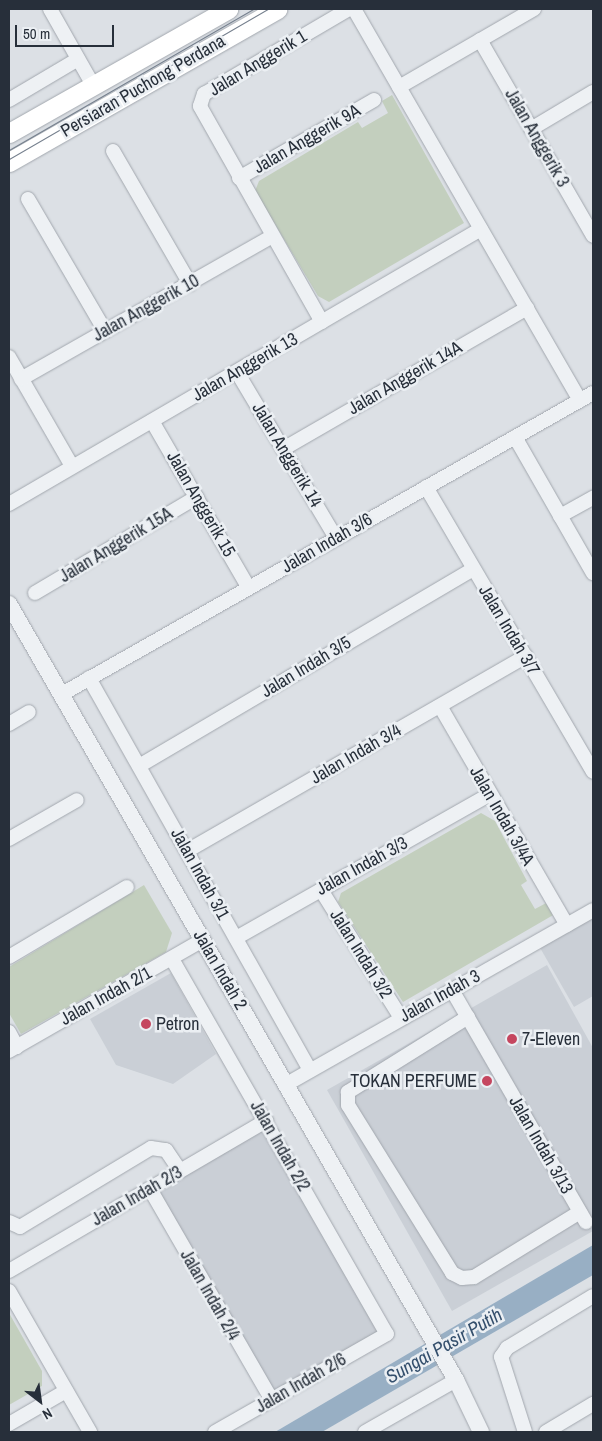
<!DOCTYPE html>
<style>
body{margin:0}
#map{position:relative;width:602px;height:1441px;overflow:hidden;background:#dce0e5;font-family:"Archivo Narrow",sans-serif}
div>[style]{position:absolute}
.built>*{inset:0;background:#cacfd6;transform-origin:0 0}
.green>*{inset:0;background:#c3cfbe}
.water>*{inset:0;background:#98afc4}
.roads{filter:drop-shadow(0 0 1px #a2a7ae) drop-shadow(0 0 1px #a2a7ae)}
.minor>*{height:14px;margin:-7px;padding:0 7px;transform-origin:7px;border-radius:7px;background:#eef1f4}
.tertiary>*{height:16px;margin:-8px;padding:0 8px;transform-origin:8px;border-radius:8px;background:#eef1f4}
.secondary>*{height:19px;margin:-9.5px;padding:0 9.5px;transform-origin:9.5px;border-radius:9.5px;background:#fff}
.tram>*{height:1px;margin:-0.5px;padding:0 0.5px;transform-origin:0.5px;border-radius:0.5px;background:#76808e}
.dots>*{width:14px;height:14px;translate:-50% -50%;box-sizing:border-box;border:2px solid #ebeff3;border-radius:50%}
span{translate:-50% -50%;white-space:nowrap;text-align:center;line-height:1.15;-webkit-text-stroke:5px #ebeff3;paint-order:stroke}
.street-label{font-size:18px;color:#272f3a}
.poi-label{font-size:18px;color:#272f3a}
.left{translate:0 -50%;text-align:left}
.right{translate:-100% -50%;text-align:right}
.water-label{font-size:19px;color:#344f6c;font-style:italic}
.frame{position:absolute;inset:0;border:10px solid #272f3a;pointer-events:none}
.north{position:absolute;left:15px;top:1376px;width:50px;height:50px;-webkit-text-stroke:4px #ebeff3;paint-order:stroke;rotate:150deg;font-size:14px;font-weight:700;line-height:20px;text-align:center;color:#272f3a}
.north::after{content:'';display:block;margin:auto;width:18px;height:22px;background:#272f3a;clip-path:polygon(50% 0,100% 100%,50% 72%,0 100%)}
.scale{position:absolute;left:15px;top:25px;width:99px;height:22px;box-sizing:border-box;border:2px solid #272f3a;border-top:0;padding-left:6px;font-size:15px;line-height:18px;white-space:nowrap;color:#272f3a;-webkit-text-stroke:4px #ebeff3;paint-order:stroke}
</style>
<div id="map">
<div class="built">
<div style="clip-path:polygon(593px 915px,593px 996px,574px 1007px,539px 946px)"></div>
<div style="clip-path:polygon(547px 965px,593px 1048px,593px 1231px,452px 1311px,327px 1090px)"></div>
<div style="clip-path:polygon(171px 973px,216px 1054px,173px 1084px,116px 1065px,90px 1019px)"></div>
<div style="left:264px;top:1127px;width:237px;height:125px;rotate:60deg"></div>
</div>
<div class="green">
<div style="clip-path:polygon(392px 95px,464px 223px,329px 302px,318px 296px,255px 191px,259px 181px,358px 122px,362px 128px,388px 113px,382px 101px)"></div>
<div style="clip-path:polygon(481px 813px,495px 821px,527px 881px,521px 885px,535px 909px,548px 902px,555px 914px,403px 1002px,338px 902px,341px 893px)"></div>
<div style="clip-path:polygon(144px 885px,172px 933px,166px 952px,21px 1034px,9px 1013px,9px 967px)"></div>
<div style="clip-path:polygon(9px 1313px,42px 1371px,42px 1386px,9px 1405px)"></div>
</div>
<div class="water">
<div style="clip-path:polygon(593px 1245px,593px 1275px,322px 1432px,275px 1432px)"></div>
</div>
<div class="roads">
<div class="minor">
<div style="left:50px;top:9px;width:87px;rotate:60.5deg"></div>
<div style="left:354px;top:9px;width:452px;rotate:60deg"></div>
<div style="left:480px;top:40px;width:226px;rotate:60deg"></div>
<div style="left:399px;top:87px;width:156px;rotate:-30deg"></div>
<div style="left:9px;top:100px;width:80px;rotate:-30.7deg"></div>
<div style="left:531px;top:129px;width:72px;rotate:-30.8deg"></div>
<div style="left:113px;top:151px;width:154px;rotate:59.9deg"></div>
<div style="left:239px;top:178px;width:156px;rotate:-30deg"></div>
<div style="left:28px;top:199px;width:153px;rotate:59.7deg"></div>
<div style="left:322px;top:322px;width:248px;rotate:-119.5deg"></div>
<div style="left:200px;top:106px;width:13px;rotate:-72deg"></div>
<div style="left:204px;top:94px;width:168px;rotate:-30.4deg"></div>
<div style="left:9px;top:357px;width:126px;rotate:60deg"></div>
<div style="left:237px;top:372px;width:193px;rotate:59.2deg"></div>
<div style="left:21px;top:379px;width:288px;rotate:-29.6deg"></div>
<div style="left:152px;top:421px;width:193px;rotate:59.9deg"></div>
<div style="left:515px;top:437px;width:157px;rotate:60.2deg"></div>
<div style="left:283px;top:449px;width:282px;rotate:-30deg"></div>
<div style="left:426px;top:487px;width:330px;rotate:59.6deg"></div>
<div style="left:9px;top:504px;width:546px;rotate:-30.23deg"></div>
<div style="left:560px;top:516px;width:38px;rotate:-29deg"></div>
<div style="left:35px;top:593px;width:188px;rotate:-30.7deg"></div>
<div style="left:89px;top:678px;width:450px;rotate:60.6deg"></div>
<div style="left:62px;top:694px;width:610px;rotate:-29.55deg"></div>
<div style="left:440px;top:706px;width:253px;rotate:59.9deg"></div>
<div style="left:9px;top:724px;width:23px;rotate:-31deg"></div>
<div style="left:139px;top:766px;width:388px;rotate:-30.5deg"></div>
<div style="left:9px;top:839px;width:78px;rotate:-29.8deg"></div>
<div style="left:187px;top:851px;width:391px;rotate:-29.9deg"></div>
<div style="left:321px;top:890px;width:151px;rotate:58deg"></div>
<div style="left:236px;top:938px;width:291px;rotate:-29.5deg"></div>
<div style="left:9px;top:957px;width:137px;rotate:-30.7deg"></div>
<div style="left:172px;top:959px;width:432px;rotate:60.2deg"></div>
<div style="left:387px;top:1334px;width:198px;rotate:150.3deg"></div>
<div style="left:452px;top:990px;width:268px;rotate:60deg"></div>
<div style="left:468px;top:1017px;width:142px;rotate:148deg"></div>
<div style="left:348px;top:1092px;width:13px;rotate:90deg"></div>
<div style="left:348px;top:1105px;width:198px;rotate:58.2deg"></div>
<div style="left:452px;top:1273px;width:11px;rotate:27deg"></div>
<div style="left:462px;top:1278px;width:12px;rotate:-5deg"></div>
<div style="left:474px;top:1277px;width:124px;rotate:-31.5deg"></div>
<div style="left:9px;top:1032px;width:17px;rotate:62deg"></div>
<div style="left:9px;top:1051px;width:224px;rotate:-29.8deg"></div>
<div style="left:287px;top:1084px;width:352px;rotate:-29.6deg"></div>
<div style="left:150px;top:1189px;width:244px;rotate:60deg"></div>
<div style="left:9px;top:1222px;width:12px;rotate:24deg"></div>
<div style="left:20px;top:1227px;width:153px;rotate:-31.1deg"></div>
<div style="left:151px;top:1148px;width:15px;rotate:8deg"></div>
<div style="left:166px;top:1150px;width:25px;rotate:56deg"></div>
<div style="left:9px;top:1271px;width:298px;rotate:-30.3deg"></div>
<div style="left:9px;top:1291px;width:163px;rotate:60.1deg"></div>
<div style="left:9px;top:1424px;width:66px;rotate:-30.1deg"></div>
<div style="left:365px;top:1432px;width:105px;rotate:-29.7deg"></div>
<div style="left:525px;top:1432px;width:79px;rotate:-107.7deg"></div>
<div style="left:501px;top:1357px;width:11px;rotate:-56deg"></div>
<div style="left:507px;top:1348px;width:100px;rotate:-31.2deg"></div>
<div style="left:546px;top:1432px;width:55px;rotate:-30.8deg"></div>
</div>
<div class="tertiary">
<div style="left:9px;top:604px;width:896px;rotate:60.06deg"></div>
<div style="left:456px;top:1380px;width:58px;rotate:64.3deg"></div>
</div>
<div class="secondary">
<div style="left:9px;top:133px;width:252px;rotate:-29.5deg"></div>
<div style="left:9px;top:162px;width:309px;rotate:-29.7deg"></div>
</div>
</div>
<div class="tram">
<div style="left:9px;top:150px;width:282px;rotate:-30deg"></div>
<div style="left:9px;top:159px;width:299px;rotate:-30.1deg"></div>
</div>
<div class="dots">
<div style="left:146px;top:1024px;background:#c5465f"></div>
<div style="left:512px;top:1039px;background:#c5465f"></div>
<div style="left:487px;top:1081px;background:#c5465f"></div>
</div>
<div class="street-label">
<span style="left:258px;top:63px;rotate:-31deg">Jalan Anggerik 1</span>
<span style="left:143px;top:86px;rotate:-30deg">Persiaran Puchong Perdana</span>
<span style="left:537px;top:138px;rotate:60deg">Jalan Anggerik 3</span>
<span style="left:307px;top:139px;rotate:-30deg">Jalan Anggerik 9A</span>
<span style="left:146px;top:308px;rotate:-29deg">Jalan Anggerik 10</span>
<span style="left:245px;top:367px;rotate:-30deg">Jalan Anggerik 13</span>
<span style="left:405px;top:378px;rotate:-30deg">Jalan Anggerik 14A</span>
<span style="left:287px;top:455px;rotate:59deg">Jalan Anggerik 14</span>
<span style="left:201px;top:504px;rotate:60deg">Jalan Anggerik 15</span>
<span style="left:327px;top:543px;rotate:-30deg">Jalan Indah 3/6</span>
<span style="left:116px;top:545px;rotate:-31deg">Jalan Anggerik 15A</span>
<span style="left:509px;top:630px;rotate:59deg">Jalan Indah 3/7</span>
<span style="left:306px;top:667px;rotate:-31deg">Jalan Indah 3/5</span>
<span style="left:356px;top:754px;rotate:-30deg">Jalan Indah 3/4</span>
<span style="left:502px;top:816px;rotate:60deg">Jalan Indah 3/4A</span>
<span style="left:362px;top:866px;rotate:-29deg">Jalan Indah 3/3</span>
<span style="left:200px;top:874px;rotate:61deg">Jalan Indah 3/1</span>
<span style="left:361px;top:954px;rotate:58deg">Jalan Indah 3/2</span>
<span style="left:220px;top:970px;rotate:60deg">Jalan Indah 2</span>
<span style="left:106px;top:996px;rotate:-29deg">Jalan Indah 2/1</span>
<span style="left:440px;top:996px;rotate:-29deg">Jalan Indah 3</span>
<span style="left:541px;top:1145px;rotate:60deg">Jalan Indah 3/13</span>
<span style="left:280px;top:1146px;rotate:60deg">Jalan Indah 2/2</span>
<span style="left:137px;top:1196px;rotate:-30deg">Jalan Indah 2/3</span>
<span style="left:210px;top:1295px;rotate:60deg">Jalan Indah 2/4</span>
<span style="left:301px;top:1383px;rotate:-30deg">Jalan Indah 2/6</span>
</div>
<div class="poi-label">
<span class="left" style="left:156px;top:1024px">Petron</span>
<span class="left" style="left:522px;top:1039px">7-Eleven</span>
<span class="right" style="left:477px;top:1081px">TOKAN PERFUME</span>
</div>
<div class="water-label">
<span style="left:444px;top:1346px;rotate:-30deg">Sungai Pasir Putih</span>
</div>
<div class="frame"></div>
<div class="north">N</div>
<div class="scale">50 m</div>
</div>
